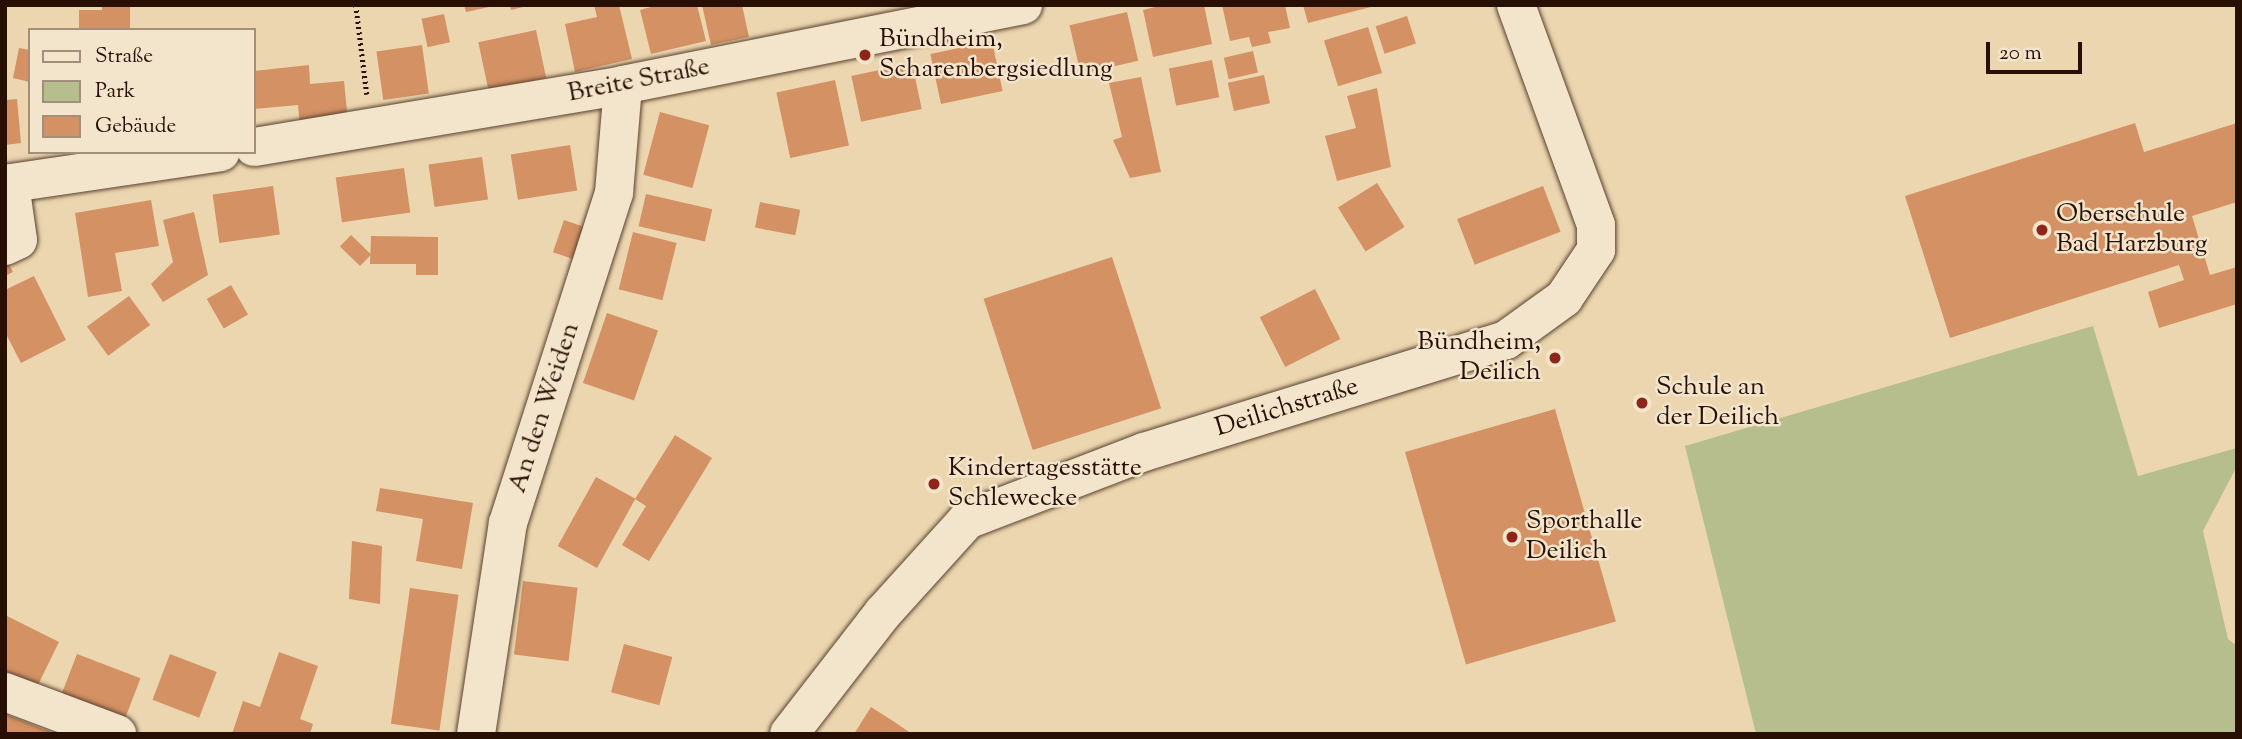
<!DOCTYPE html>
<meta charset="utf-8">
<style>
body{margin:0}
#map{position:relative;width:2242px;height:739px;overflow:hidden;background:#ecd6b0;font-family:"Sorts Mill Goudy",serif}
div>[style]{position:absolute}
.green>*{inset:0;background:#b6be8d}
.building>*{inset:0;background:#d39164;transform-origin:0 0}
.path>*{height:4.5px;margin-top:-2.25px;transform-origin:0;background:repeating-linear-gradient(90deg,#271003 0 2px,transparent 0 5.5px)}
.roads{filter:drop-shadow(0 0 2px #58422e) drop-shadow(0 0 2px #58422e)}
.minor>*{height:38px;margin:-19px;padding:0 19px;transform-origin:19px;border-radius:19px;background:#f3e4cc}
.dots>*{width:19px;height:19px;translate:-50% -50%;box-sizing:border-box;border:4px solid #f3e4cc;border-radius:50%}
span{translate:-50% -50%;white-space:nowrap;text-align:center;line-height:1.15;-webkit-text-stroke:5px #f3e4cc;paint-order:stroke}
.poi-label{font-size:26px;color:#271003}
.left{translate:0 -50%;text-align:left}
.right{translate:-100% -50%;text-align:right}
.street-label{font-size:26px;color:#271003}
.frame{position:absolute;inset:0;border:7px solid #271003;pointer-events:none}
.legend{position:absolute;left:28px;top:28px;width:228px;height:126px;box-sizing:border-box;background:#f3e4cc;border:2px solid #a18f7c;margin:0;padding:9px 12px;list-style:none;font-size:21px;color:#271003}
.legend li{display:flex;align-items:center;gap:14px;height:35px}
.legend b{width:35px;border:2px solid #a18f7c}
.scale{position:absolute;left:1986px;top:42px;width:96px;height:32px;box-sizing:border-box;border:4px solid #271003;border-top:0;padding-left:9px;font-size:21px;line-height:24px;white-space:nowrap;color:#271003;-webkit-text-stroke:5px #f3e4cc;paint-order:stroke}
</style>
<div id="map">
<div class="green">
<div style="clip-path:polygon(2093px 326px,2138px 476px,2237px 448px,2237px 466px,2203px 531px,2228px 639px,2237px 646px,2237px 734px,1756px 734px,1685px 446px)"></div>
</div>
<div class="building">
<div style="clip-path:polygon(102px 5px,130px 5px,130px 30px,79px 30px,79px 10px,102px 10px)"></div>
<div style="clip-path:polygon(464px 5px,494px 5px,494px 6px,466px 12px)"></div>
<div style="clip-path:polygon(510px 5px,527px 5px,527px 6px,511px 10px)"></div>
<div style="clip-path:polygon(594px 5px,619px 5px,632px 59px,575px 72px,565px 24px,597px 17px)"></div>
<div style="clip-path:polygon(658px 5px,697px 5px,706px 41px,651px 54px,640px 10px)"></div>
<div style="clip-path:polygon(702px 5px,742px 5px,749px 37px,711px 45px)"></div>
<div style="clip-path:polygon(1163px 5px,1204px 5px,1212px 44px,1153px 57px,1143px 10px)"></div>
<div style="clip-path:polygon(1222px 5px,1285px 5px,1290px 28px,1268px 32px,1271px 43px,1252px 47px,1249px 37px,1230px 41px)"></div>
<div style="clip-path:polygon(1303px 5px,1375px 5px,1375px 6px,1308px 23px)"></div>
<div style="left:1127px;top:12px;width:50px;height:59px;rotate:77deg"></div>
<div style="left:444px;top:14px;width:29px;height:23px;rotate:78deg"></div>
<div style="left:1407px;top:16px;width:29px;height:33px;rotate:72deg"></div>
<div style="left:1368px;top:27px;width:48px;height:46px;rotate:73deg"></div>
<div style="left:536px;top:30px;width:49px;height:59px;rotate:78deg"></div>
<div style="left:992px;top:41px;width:51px;height:63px;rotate:78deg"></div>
<div style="left:422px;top:45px;width:49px;height:46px;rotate:82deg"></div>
<div style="clip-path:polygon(19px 48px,30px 50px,30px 82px,13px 78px)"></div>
<div style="left:1253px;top:51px;width:22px;height:30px;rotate:77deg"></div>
<div style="left:1212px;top:60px;width:38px;height:44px;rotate:79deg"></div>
<div style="left:912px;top:63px;width:47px;height:62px;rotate:78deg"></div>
<div style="clip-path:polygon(309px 65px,310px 84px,344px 81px,348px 121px,300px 126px,298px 105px,254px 109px,254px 71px)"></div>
<div style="left:1264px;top:75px;width:29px;height:37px;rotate:78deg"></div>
<div style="clip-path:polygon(1141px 77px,1161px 172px,1130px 178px,1113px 140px,1122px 137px,1109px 83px)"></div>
<div style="left:835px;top:80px;width:67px;height:60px;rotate:78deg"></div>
<div style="clip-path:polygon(1377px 88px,1391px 167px,1337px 181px,1325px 136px,1356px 128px,1347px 96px)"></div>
<div style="clip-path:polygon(17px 99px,21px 143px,5px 145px,5px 100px)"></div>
<div style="left:660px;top:112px;width:51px;height:65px;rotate:15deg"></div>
<div style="clip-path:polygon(2135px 123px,2144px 152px,2237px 123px,2237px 202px,2192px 216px,2210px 275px,2237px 267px,2237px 304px,2159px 328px,2148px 292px,2184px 280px,2179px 265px,1950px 338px,1905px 196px)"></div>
<div style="left:570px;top:145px;width:46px;height:60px;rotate:81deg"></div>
<div style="left:482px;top:157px;width:43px;height:54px;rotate:82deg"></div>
<div style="left:404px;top:168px;width:45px;height:69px;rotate:82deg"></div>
<div style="left:1377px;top:183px;width:52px;height:46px;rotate:58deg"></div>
<div style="left:273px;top:186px;width:49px;height:61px;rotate:82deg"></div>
<div style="left:1543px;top:186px;width:49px;height:92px;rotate:69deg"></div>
<div style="left:646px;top:194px;width:68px;height:33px;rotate:13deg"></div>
<div style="clip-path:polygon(151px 200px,159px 246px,115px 253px,122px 291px,88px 297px,75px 213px)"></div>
<div style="left:760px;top:202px;width:41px;height:26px;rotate:11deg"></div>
<div style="clip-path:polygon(194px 212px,208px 275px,163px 302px,151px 284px,173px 262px,163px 220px)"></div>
<div style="left:564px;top:220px;width:21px;height:34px;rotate:19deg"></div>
<div style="left:633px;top:232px;width:45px;height:59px;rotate:14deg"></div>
<div style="left:351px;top:235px;width:28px;height:16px;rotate:44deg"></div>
<div style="clip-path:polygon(371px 236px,438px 237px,438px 275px,416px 275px,416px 264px,370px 264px)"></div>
<div style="clip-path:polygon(5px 256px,13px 272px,5px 276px)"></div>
<div style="left:1112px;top:257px;width:159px;height:135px;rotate:72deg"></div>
<div style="clip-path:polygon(34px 276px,66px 340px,21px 363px,5px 332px,5px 290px)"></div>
<div style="left:231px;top:285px;width:34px;height:28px;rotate:60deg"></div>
<div style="left:1315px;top:289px;width:56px;height:62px;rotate:63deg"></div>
<div style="left:129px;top:296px;width:36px;height:52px;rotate:54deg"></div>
<div style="left:607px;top:313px;width:54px;height:74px;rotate:19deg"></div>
<div style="left:1555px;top:409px;width:221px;height:156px;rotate:74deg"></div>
<div style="clip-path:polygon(675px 435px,712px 458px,649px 561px,622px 545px,646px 506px,635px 499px)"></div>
<div style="left:596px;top:477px;width:45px;height:79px;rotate:29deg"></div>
<div style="clip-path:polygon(380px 488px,473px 503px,462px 569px,416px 561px,423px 519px,376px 511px)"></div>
<div style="clip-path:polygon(352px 541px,382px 546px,380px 604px,349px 599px)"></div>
<div style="left:523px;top:581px;width:55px;height:74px;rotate:7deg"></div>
<div style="left:410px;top:588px;width:49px;height:137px;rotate:8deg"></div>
<div style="clip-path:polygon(5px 615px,59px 642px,37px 687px,5px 671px)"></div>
<div style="left:624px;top:644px;width:50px;height:50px;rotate:15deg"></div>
<div style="clip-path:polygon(279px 652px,318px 666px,300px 719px,313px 724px,310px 734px,232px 734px,243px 701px,260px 707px)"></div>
<div style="left:77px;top:654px;width:68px;height:44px;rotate:21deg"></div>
<div style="left:170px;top:654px;width:50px;height:49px;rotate:21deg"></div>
<div style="clip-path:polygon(871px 707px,893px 721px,912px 734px,854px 734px)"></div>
<div style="clip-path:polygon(5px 714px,51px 732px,50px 734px,5px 734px)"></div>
</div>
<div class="path">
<div style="left:356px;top:5px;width:90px;rotate:83deg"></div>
</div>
<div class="roads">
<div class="minor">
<div style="left:254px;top:147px;width:374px;rotate:-9.5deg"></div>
<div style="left:623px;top:85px;width:408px;rotate:-11.3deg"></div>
<div style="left:5px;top:184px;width:218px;rotate:-8.4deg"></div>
<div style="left:5px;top:246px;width:14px;rotate:-25deg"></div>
<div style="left:18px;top:240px;width:57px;rotate:-98.1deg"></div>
<div style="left:5px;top:692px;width:120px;rotate:20.6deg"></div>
<div style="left:476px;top:734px;width:213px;rotate:-81.4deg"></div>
<div style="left:508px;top:523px;width:347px;rotate:-72.2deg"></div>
<div style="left:614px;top:193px;width:108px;rotate:-85.2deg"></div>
<div style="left:789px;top:734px;width:153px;rotate:-52.2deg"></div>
<div style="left:883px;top:613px;width:125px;rotate:-47.9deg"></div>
<div style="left:967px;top:520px;width:190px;rotate:-21deg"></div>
<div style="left:1144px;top:452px;width:379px;rotate:-17.2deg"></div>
<div style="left:1506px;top:340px;width:72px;rotate:-35.9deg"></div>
<div style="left:1564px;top:298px;width:58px;rotate:-56.3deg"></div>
<div style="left:1596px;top:250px;width:25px;rotate:-90deg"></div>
<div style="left:1596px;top:225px;width:234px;rotate:-110deg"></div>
</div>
</div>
<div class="dots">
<div style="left:865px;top:55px;background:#8f2418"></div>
<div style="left:2042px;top:230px;background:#8f2418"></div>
<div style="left:1555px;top:358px;background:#8f2418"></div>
<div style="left:1642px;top:403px;background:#8f2418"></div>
<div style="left:934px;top:484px;background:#8f2418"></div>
<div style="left:1512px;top:537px;background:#8f2418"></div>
</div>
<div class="poi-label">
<span class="left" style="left:879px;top:55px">Bündheim,<br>Scharenbergsiedlung</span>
<span class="left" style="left:2056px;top:230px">Oberschule<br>Bad Harzburg</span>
<span class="right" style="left:1541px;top:358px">Bündheim,<br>Deilich</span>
<span class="left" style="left:1656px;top:403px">Schule an<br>der Deilich</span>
<span class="left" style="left:948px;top:484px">Kindertagesstätte<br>Schlewecke</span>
<span class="left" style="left:1526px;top:537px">Sporthalle<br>Deilich</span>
</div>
<div class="street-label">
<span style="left:639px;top:81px;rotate:-11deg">Breite Straße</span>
<span style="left:545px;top:408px;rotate:-72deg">An den Weiden</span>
<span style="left:1287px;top:408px;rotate:-17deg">Deilichstraße</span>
</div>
<div class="frame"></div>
<ul class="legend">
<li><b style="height:9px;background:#f3e4cc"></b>Straße</li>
<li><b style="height:19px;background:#b6be8d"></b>Park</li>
<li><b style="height:19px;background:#d39164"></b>Gebäude</li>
</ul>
<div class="scale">20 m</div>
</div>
